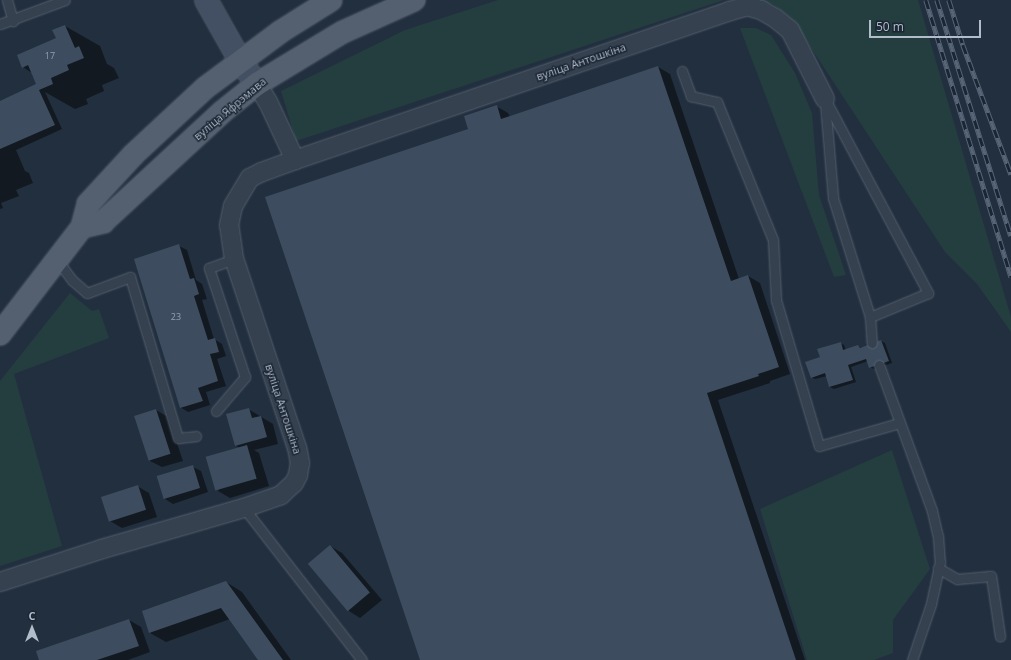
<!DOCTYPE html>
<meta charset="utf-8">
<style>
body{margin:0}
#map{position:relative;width:1011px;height:660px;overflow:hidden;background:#222f3f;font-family:"Open Sans",sans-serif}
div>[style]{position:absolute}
.green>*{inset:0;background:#243e40}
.shadow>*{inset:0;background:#0007}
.building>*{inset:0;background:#3d4d5f;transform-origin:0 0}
.roads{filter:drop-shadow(0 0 1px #545f6d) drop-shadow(0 0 1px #545f6d)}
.lane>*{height:9px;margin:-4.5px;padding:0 4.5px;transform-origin:4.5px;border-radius:4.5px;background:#36414f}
.street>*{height:18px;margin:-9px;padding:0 9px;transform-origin:9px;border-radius:9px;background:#36414f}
.secondary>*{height:22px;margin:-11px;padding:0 11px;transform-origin:11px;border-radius:11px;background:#435063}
.primary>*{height:22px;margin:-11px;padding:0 11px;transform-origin:11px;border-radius:11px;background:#54606f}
.rail>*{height:4.5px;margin-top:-2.25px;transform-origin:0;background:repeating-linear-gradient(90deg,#1b2634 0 9px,#576577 0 18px);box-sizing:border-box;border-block:1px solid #576577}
span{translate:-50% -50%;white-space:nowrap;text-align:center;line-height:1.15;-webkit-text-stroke:3px #1b2634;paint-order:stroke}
.number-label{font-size:9px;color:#95a0af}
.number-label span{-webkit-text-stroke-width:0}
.street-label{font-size:11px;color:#b2bcca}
.north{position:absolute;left:12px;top:608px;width:40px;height:40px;-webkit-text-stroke:3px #1b2634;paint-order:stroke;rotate:0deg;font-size:11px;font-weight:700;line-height:16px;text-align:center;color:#b2bcca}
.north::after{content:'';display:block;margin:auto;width:14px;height:18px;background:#b2bcca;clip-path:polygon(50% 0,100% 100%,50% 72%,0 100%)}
.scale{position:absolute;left:869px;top:20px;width:112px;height:18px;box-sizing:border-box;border:2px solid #b2bcca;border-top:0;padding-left:5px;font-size:12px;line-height:14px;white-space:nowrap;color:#b2bcca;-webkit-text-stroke:3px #1b2634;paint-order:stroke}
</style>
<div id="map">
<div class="green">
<div style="clip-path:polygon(498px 0,724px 0,296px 141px,281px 91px,405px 30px)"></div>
<div style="clip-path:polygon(746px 0,918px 0,1011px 317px,1011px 332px,977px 284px,945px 252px,792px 19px,773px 4px)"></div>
<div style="clip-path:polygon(740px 28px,756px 28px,771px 35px,795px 73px,812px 113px,819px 195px,846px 275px,834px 277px)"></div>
<div style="clip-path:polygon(70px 293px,92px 311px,99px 309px,109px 338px,14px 374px,62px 546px,0 566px,0 381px)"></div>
<div style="clip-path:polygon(892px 450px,930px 569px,893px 620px,893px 653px,874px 660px,807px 660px,760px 509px)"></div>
</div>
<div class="shadow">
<div style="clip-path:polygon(65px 26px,100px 46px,107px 64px,114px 68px,119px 78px,102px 85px,104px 91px,86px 99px,88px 104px,75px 109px,45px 92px,62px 129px,16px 150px,25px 171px,29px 173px,33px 183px,16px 190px,19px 196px,1px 203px,3px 208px,0 209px,0 102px,39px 87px,32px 73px,23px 67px,57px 38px)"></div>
<div style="clip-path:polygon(658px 67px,670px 74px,739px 279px,748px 276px,760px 283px,790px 374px,770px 381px,770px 383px,718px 400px,805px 660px,421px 660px,470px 130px,496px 106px,508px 113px,510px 117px)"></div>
<div style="clip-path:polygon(179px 246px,187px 250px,196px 280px,202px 284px,207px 299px,202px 300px,214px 339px,222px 344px,226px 356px,217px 359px,226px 386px,206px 392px,210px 405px,188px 412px,180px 407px)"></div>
<div style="clip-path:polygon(881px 341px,885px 343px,892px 363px,874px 369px,870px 367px,868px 361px,851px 367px,856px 382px,834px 389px,830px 387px,827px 376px,815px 379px,811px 377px,821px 358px,840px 343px,844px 345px,846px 350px,858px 346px,862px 348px)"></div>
<div style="clip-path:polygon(248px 409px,273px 424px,278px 444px,254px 450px,259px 453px,269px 486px,230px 498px,218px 491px,240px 448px,235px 445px)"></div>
<div style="clip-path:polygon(156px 410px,168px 417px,183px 461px,162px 467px,150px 461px)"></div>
<div style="clip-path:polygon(193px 467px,201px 471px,208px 492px,173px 504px,165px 499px)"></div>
<div style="clip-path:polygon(137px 486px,149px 493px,157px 517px,122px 528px,110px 521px)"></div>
<div style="clip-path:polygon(330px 546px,342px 553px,382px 600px,360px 618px,349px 611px)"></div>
<div style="clip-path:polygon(226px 582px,242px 592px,291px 660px,260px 660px,230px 619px,166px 642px,150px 633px)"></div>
<div style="clip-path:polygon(129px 620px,141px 627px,150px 652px,128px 660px,40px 660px)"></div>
</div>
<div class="building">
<div style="clip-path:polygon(65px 25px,75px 48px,79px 46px,84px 58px,67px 65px,69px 70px,51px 78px,53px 84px,39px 90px,55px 125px,0 149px,0 101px,36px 84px,28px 65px,22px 68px,17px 55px,56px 38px,52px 30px)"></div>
<div style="clip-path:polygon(658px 66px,731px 281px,748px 275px,779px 367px,758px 374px,759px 376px,707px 393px,796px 660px,420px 660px,265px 197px,468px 129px,464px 116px,497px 105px,501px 119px)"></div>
<div style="clip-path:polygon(179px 244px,190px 279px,194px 278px,199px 294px,194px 296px,208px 340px,215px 338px,219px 352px,210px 354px,218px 381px,198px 388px,203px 401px,180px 408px,134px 259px)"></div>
<div style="clip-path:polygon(881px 340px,889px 361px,869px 368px,866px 359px,848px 365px,853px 380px,829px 387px,825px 373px,811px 378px,805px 362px,820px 357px,817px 349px,841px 342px,843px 350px,858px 345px,860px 348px)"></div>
<div style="clip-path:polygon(249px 408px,252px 418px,261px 416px,267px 437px,235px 446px,226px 414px)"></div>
<div style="left:156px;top:409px;width:47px;height:23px;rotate:72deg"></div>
<div style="left:247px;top:445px;width:35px;height:43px;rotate:74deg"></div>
<div style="left:193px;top:465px;width:24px;height:38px;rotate:73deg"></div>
<div style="left:138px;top:485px;width:26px;height:39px;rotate:72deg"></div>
<div style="left:330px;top:545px;width:62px;height:29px;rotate:50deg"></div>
<div style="clip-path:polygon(226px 581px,283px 660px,258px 660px,221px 608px,149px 633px,142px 611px)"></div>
<div style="clip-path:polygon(129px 619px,139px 646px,97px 660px,39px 660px,36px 651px)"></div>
</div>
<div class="roads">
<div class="lane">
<div style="left:7px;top:0;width:22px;rotate:74deg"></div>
<div style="left:0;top:24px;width:69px;rotate:-20.3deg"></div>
<div style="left:682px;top:71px;width:27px;rotate:70deg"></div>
<div style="left:691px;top:96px;width:27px;rotate:13deg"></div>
<div style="left:717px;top:102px;width:149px;rotate:67.9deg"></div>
<div style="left:773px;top:240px;width:60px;rotate:87.1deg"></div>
<div style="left:776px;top:300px;width:152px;rotate:73.6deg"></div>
<div style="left:819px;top:446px;width:83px;rotate:-16deg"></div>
<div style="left:825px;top:99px;width:220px;rotate:62deg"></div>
<div style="left:928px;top:293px;width:63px;rotate:157.5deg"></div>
<div style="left:825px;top:102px;width:96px;rotate:85.2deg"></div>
<div style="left:833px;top:198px;width:125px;rotate:72.7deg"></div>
<div style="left:870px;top:317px;width:26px;rotate:86deg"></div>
<div style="left:57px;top:260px;width:25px;rotate:53deg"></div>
<div style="left:72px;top:280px;width:20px;rotate:41deg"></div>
<div style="left:87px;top:293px;width:46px;rotate:-20.4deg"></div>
<div style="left:130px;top:277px;width:168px;rotate:73.4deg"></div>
<div style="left:178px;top:438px;width:18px;rotate:-6deg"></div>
<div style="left:879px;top:365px;width:155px;rotate:70deg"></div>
<div style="left:932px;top:511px;width:26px;rotate:77deg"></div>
<div style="left:938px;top:536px;width:26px;rotate:86deg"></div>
<div style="left:940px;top:562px;width:43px;rotate:102.1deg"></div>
<div style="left:931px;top:604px;width:59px;rotate:108.7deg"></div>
<div style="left:216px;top:411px;width:45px;rotate:-49.5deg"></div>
<div style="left:245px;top:377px;width:115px;rotate:-108.3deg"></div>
<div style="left:209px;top:268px;width:27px;rotate:-20deg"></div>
<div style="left:244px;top:508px;width:192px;rotate:52.2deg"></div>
<div style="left:938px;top:568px;width:22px;rotate:30deg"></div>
<div style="left:957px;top:579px;width:34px;rotate:-5deg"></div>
<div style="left:991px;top:576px;width:61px;rotate:81.5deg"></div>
</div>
<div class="street">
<div style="left:257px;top:84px;width:21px;rotate:59deg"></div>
<div style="left:268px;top:102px;width:64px;rotate:65deg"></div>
<div style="left:0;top:582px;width:107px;rotate:-17.9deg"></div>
<div style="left:102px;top:549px;width:148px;rotate:-16.1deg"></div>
<div style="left:244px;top:508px;width:39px;rotate:-19deg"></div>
<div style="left:281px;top:495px;width:18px;rotate:-43deg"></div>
<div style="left:294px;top:483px;width:9px;rotate:-63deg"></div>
<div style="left:298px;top:475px;width:12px;rotate:-81deg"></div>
<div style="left:300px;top:463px;width:15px;rotate:-101deg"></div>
<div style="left:297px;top:448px;width:199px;rotate:-108.4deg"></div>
<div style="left:234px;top:259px;width:34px;rotate:-98deg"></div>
<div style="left:229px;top:225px;width:19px;rotate:-78deg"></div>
<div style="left:233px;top:206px;width:33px;rotate:-59deg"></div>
<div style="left:250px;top:178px;width:13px;rotate:-27deg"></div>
<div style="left:262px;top:172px;width:35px;rotate:-20deg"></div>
<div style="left:295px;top:160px;width:460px;rotate:-18.9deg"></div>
<div style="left:730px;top:11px;width:18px;rotate:-16deg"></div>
<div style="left:747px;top:6px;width:15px;rotate:16deg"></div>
<div style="left:761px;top:10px;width:16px;rotate:30deg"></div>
<div style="left:775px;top:18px;width:19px;rotate:39deg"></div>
<div style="left:790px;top:30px;width:77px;rotate:63.1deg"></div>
</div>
<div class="secondary">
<div style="left:206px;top:0;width:71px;rotate:60.6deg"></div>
<div style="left:241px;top:62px;width:27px;rotate:54deg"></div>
</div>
<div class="primary">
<div style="left:82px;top:227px;width:22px;rotate:-13deg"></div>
<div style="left:103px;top:222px;width:162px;rotate:-42.7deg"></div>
<div style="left:222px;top:112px;width:45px;rotate:-38.7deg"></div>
<div style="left:257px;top:84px;width:100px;rotate:-31.2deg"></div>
<div style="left:343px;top:32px;width:78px;rotate:-24.3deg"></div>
<div style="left:0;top:334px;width:135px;rotate:-52.5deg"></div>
<div style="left:82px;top:227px;width:24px;rotate:-75deg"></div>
<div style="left:88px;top:204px;width:67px;rotate:-47.4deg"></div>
<div style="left:133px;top:155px;width:98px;rotate:-42.9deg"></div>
<div style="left:205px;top:88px;width:94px;rotate:-36.7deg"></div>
<div style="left:280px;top:32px;width:60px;rotate:-32.1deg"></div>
</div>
</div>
<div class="rail">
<div style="left:926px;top:0;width:290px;rotate:72.9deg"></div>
<div style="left:937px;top:0;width:247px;rotate:72.6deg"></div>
<div style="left:949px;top:0;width:47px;rotate:72.7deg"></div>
<div style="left:963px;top:45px;width:138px;rotate:69.6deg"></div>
</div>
<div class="number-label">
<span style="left:50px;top:56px">17</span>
<span style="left:176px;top:317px">23</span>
</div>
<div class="street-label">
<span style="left:581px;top:62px;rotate:-19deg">вуліца Антошкіна</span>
<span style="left:230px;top:109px;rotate:-40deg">вуліца Яфрэмава</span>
<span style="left:283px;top:409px;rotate:72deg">вуліца Антошкіна</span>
</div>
<div class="north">С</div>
<div class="scale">50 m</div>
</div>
